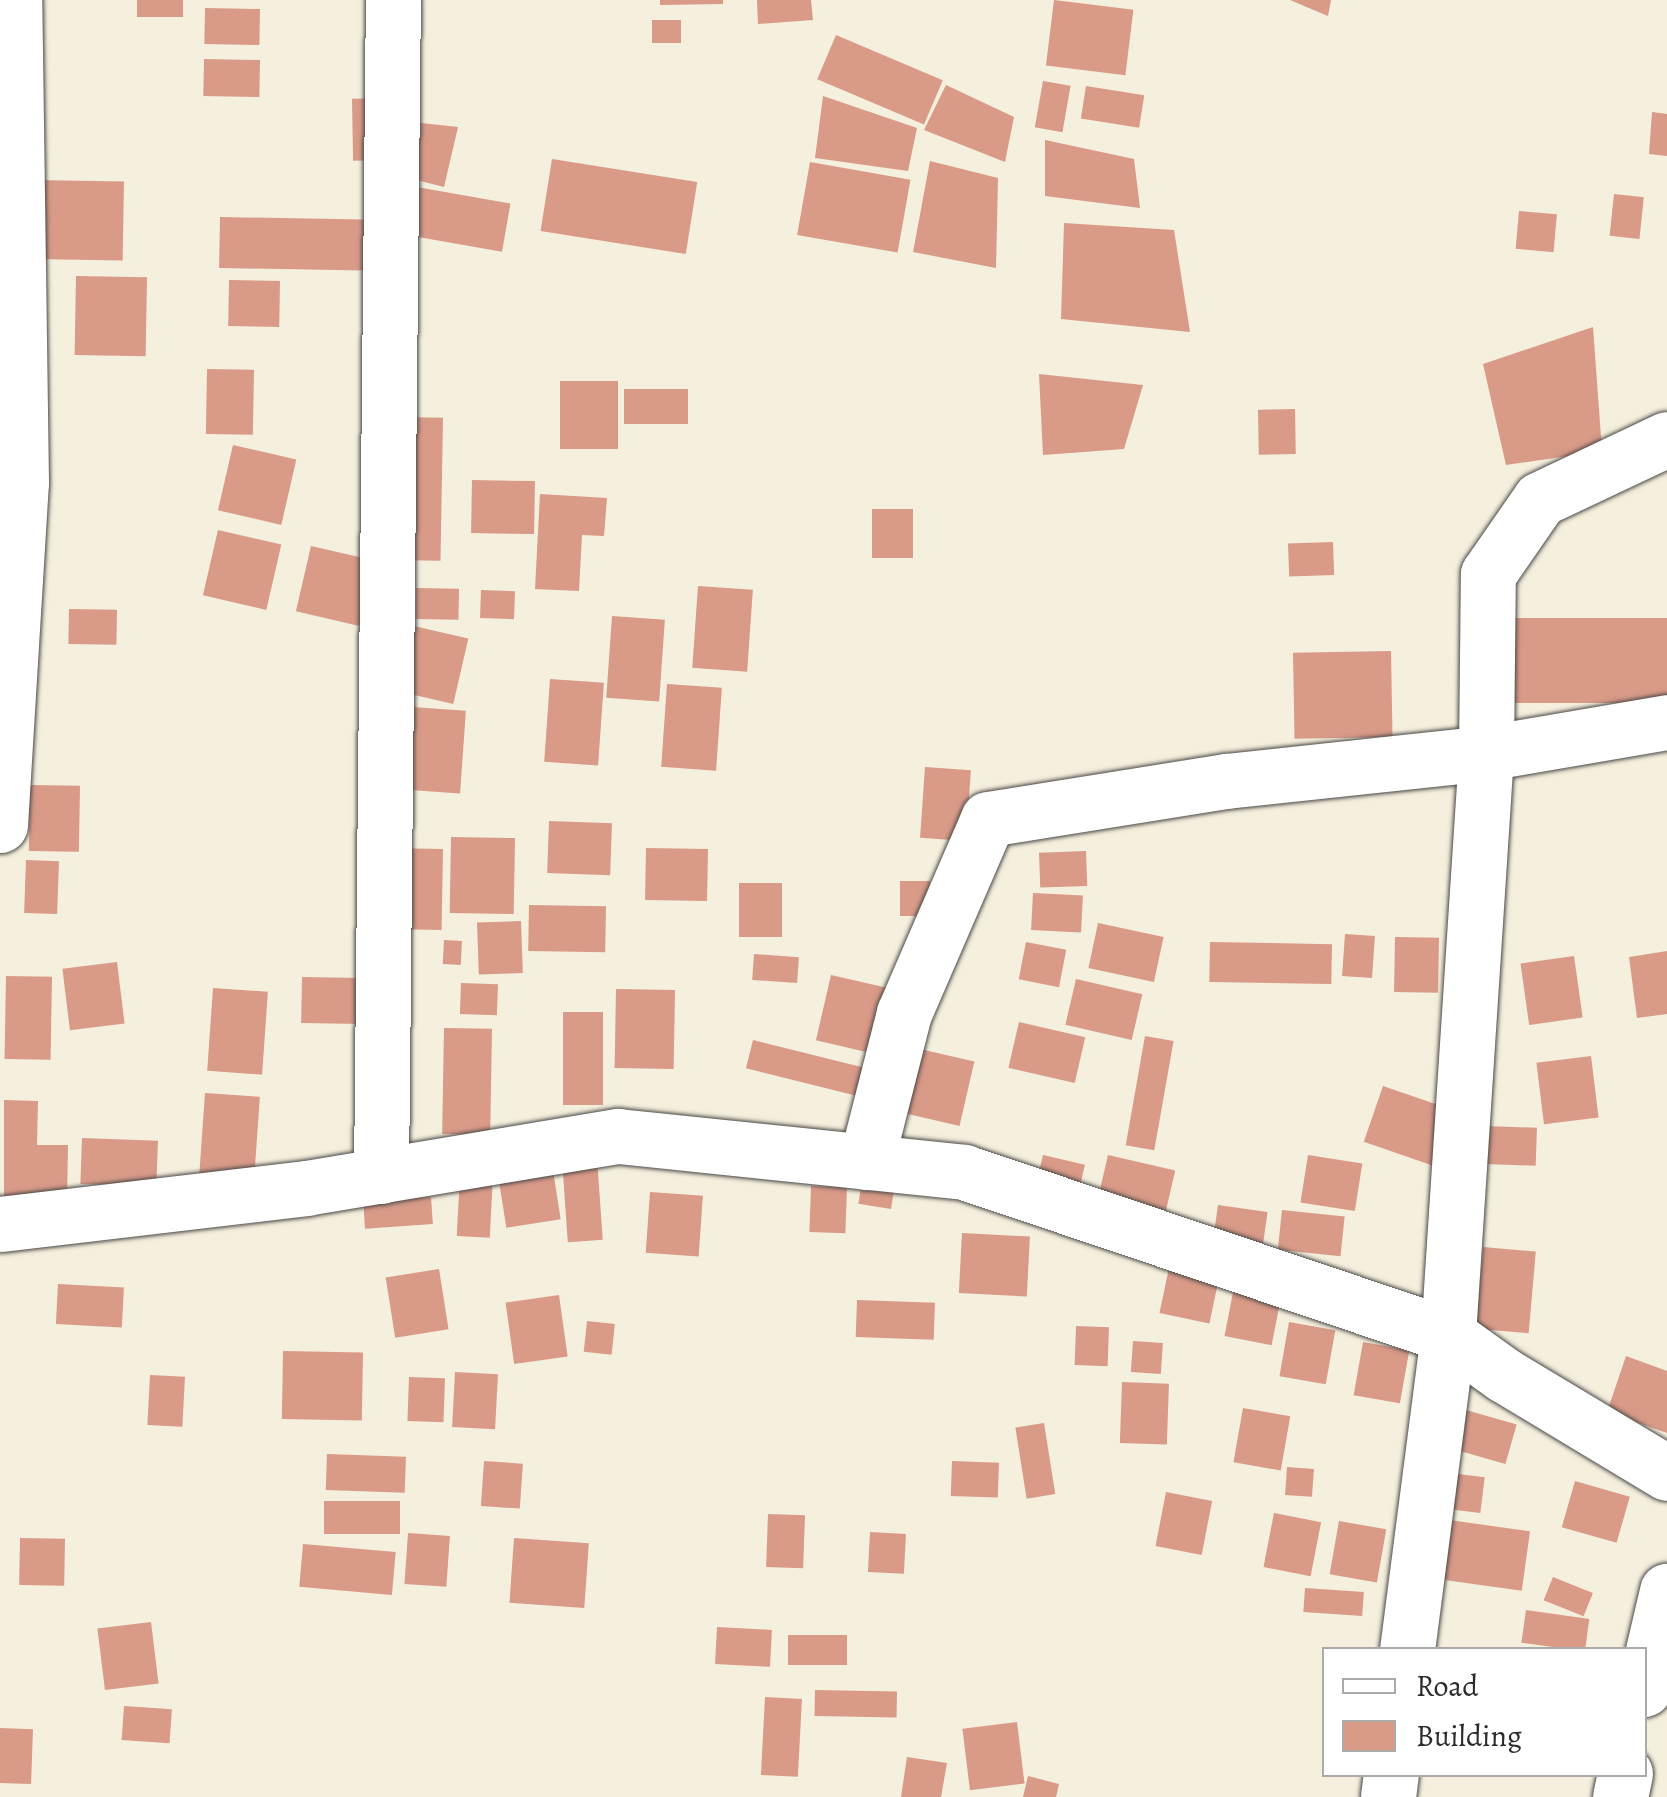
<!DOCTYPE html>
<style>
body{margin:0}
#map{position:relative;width:1667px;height:1797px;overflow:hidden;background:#f5efdd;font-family:Alegreya,serif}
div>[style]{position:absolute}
.building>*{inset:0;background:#d99a88;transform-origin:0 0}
.roads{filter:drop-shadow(0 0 2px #494846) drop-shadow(0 0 2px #494846)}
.minor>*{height:55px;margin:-27.5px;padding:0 27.5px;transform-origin:27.5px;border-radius:27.5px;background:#fff}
span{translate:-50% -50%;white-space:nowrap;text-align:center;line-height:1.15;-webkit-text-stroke:10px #fff;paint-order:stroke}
.legend{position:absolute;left:1322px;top:1647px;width:325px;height:130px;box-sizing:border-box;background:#fff;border:2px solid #aaa;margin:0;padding:12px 18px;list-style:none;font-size:30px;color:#2b2b2b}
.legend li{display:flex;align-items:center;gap:20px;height:50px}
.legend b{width:50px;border:2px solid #aaa}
</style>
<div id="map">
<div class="building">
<div style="left:137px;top:0;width:46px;height:17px"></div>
<div style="clip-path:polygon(660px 0,723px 0,723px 4px,660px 5px)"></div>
<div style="clip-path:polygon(757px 0,811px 0,813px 20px,758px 24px)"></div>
<div style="left:1054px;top:0;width:80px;height:66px;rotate:7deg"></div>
<div style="clip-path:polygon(1290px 0,1331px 0,1328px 16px)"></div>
<div style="left:205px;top:8px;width:55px;height:36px;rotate:1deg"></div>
<div style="left:652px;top:20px;width:29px;height:23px"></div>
<div style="left:836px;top:35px;width:116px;height:48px;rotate:23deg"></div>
<div style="left:204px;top:59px;width:56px;height:37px;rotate:1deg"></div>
<div style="left:1043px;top:81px;width:28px;height:47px;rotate:10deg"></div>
<div style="clip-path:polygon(946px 85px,1014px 117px,1005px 162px,924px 130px)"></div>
<div style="left:1086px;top:86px;width:59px;height:33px;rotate:9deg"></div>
<div style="clip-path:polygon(823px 96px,917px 128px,908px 171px,815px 158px)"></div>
<div style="left:389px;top:98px;width:62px;height:37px;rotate:89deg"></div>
<div style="clip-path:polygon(1652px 112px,1667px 114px,1667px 156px,1649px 154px)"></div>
<div style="clip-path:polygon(412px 122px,458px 127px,444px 187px,409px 178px)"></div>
<div style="clip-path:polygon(1045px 140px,1134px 159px,1140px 208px,1045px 196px)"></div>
<div style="left:552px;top:159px;width:147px;height:73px;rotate:9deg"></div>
<div style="clip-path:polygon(930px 161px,998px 178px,996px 268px,913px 252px)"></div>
<div style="left:810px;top:162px;width:102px;height:74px;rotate:10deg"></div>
<div style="left:34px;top:180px;width:90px;height:79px;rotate:1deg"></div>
<div style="left:411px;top:186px;width:101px;height:49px;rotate:10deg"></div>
<div style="left:1614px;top:194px;width:30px;height:42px;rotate:6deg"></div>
<div style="left:1519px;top:211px;width:38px;height:38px;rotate:5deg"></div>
<div style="left:220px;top:217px;width:157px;height:51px;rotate:1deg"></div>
<div style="clip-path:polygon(1064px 223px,1174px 230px,1190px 332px,1061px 319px)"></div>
<div style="left:76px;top:276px;width:71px;height:79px;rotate:1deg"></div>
<div style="left:229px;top:280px;width:51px;height:46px;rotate:1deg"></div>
<div style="clip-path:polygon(1593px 327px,1602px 451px,1506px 465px,1483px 364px)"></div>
<div style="left:207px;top:369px;width:47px;height:65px;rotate:1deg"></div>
<div style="clip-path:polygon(1039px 374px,1143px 385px,1124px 449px,1043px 455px)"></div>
<div style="left:560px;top:381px;width:58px;height:68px"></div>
<div style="left:624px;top:389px;width:64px;height:35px"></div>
<div style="left:1295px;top:409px;width:45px;height:37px;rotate:89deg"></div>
<div style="left:397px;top:417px;width:46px;height:143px;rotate:1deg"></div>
<div style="left:233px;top:445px;width:65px;height:67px;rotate:13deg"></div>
<div style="left:472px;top:480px;width:63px;height:53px;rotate:1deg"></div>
<div style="clip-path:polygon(540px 494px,607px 498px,604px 536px,582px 535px,579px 591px,535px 589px)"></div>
<div style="left:913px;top:509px;width:49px;height:41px;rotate:90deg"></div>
<div style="left:218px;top:530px;width:65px;height:67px;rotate:13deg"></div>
<div style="left:1333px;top:542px;width:33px;height:45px;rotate:88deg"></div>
<div style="left:311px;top:546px;width:65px;height:67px;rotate:13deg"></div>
<div style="left:698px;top:586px;width:55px;height:82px;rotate:4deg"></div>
<div style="left:416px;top:588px;width:43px;height:31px;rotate:1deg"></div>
<div style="left:481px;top:590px;width:34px;height:28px;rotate:2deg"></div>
<div style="left:69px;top:609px;width:48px;height:35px;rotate:1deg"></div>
<div style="left:612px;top:616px;width:53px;height:82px;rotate:4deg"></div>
<div style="left:1667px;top:618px;width:85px;height:167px;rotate:90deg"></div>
<div style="left:405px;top:624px;width:65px;height:67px;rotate:13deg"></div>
<div style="left:1391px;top:651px;width:86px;height:98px;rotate:89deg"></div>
<div style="left:550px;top:679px;width:54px;height:83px;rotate:4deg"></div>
<div style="left:667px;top:684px;width:55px;height:83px;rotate:4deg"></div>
<div style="left:412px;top:707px;width:54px;height:83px;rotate:4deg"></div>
<div style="left:925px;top:767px;width:46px;height:71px;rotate:4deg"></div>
<div style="left:30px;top:785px;width:50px;height:66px;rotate:1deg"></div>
<div style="left:549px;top:821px;width:63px;height:52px;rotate:2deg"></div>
<div style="left:451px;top:837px;width:64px;height:76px;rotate:1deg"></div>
<div style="left:388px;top:848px;width:55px;height:81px;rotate:1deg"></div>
<div style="left:646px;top:848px;width:62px;height:52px;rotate:1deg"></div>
<div style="left:1086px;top:851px;width:35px;height:47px;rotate:88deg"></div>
<div style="left:26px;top:860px;width:33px;height:53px;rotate:2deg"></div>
<div style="left:900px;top:881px;width:30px;height:35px"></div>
<div style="left:739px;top:883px;width:43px;height:54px"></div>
<div style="left:1033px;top:893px;width:50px;height:37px;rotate:3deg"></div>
<div style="left:529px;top:905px;width:77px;height:46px;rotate:1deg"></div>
<div style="left:521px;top:921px;width:52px;height:44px;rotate:88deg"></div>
<div style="left:1098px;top:923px;width:67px;height:46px;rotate:12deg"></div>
<div style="left:1345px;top:934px;width:30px;height:42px;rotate:4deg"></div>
<div style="left:1395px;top:937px;width:44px;height:55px;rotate:1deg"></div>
<div style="left:444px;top:940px;width:18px;height:24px;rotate:3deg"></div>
<div style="left:1026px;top:942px;width:41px;height:38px;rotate:11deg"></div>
<div style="left:1210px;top:942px;width:122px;height:40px;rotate:1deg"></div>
<div style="clip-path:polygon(1667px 951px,1667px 1014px,1637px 1018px,1629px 957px)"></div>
<div style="left:754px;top:954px;width:45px;height:26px;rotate:4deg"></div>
<div style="left:1574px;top:956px;width:62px;height:54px;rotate:82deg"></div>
<div style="left:117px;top:962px;width:62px;height:55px;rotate:83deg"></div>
<div style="left:831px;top:975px;width:65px;height:67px;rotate:13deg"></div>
<div style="left:6px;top:976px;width:46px;height:83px;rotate:1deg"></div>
<div style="left:302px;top:977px;width:76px;height:46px;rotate:1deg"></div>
<div style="left:1076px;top:979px;width:68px;height:47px;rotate:13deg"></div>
<div style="left:461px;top:983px;width:37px;height:31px;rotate:2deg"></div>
<div style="left:213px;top:988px;width:55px;height:83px;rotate:4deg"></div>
<div style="left:616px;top:989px;width:59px;height:79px;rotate:1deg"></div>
<div style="left:563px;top:1012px;width:40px;height:93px"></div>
<div style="left:1019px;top:1022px;width:68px;height:47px;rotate:13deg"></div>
<div style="left:444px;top:1028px;width:48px;height:106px;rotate:1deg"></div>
<div style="left:1145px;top:1036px;width:29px;height:111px;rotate:10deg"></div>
<div style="left:753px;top:1040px;width:120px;height:29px;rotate:14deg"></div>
<div style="left:911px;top:1047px;width:65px;height:66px;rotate:13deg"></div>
<div style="left:1591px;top:1056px;width:62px;height:55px;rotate:83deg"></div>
<div style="left:1383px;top:1086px;width:81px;height:59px;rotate:19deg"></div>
<div style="left:205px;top:1093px;width:55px;height:82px;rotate:4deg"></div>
<div style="clip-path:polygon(4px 1100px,38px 1101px,37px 1145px,68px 1145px,67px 1200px,4px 1199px)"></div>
<div style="left:1486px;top:1126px;width:51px;height:38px;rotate:2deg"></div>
<div style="left:82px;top:1138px;width:76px;height:46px;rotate:2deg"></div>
<div style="left:1043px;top:1155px;width:43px;height:31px;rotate:13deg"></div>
<div style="left:1108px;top:1155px;width:69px;height:47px;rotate:13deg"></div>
<div style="left:1308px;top:1155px;width:55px;height:48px;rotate:9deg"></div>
<div style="left:551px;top:1158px;width:62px;height:55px;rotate:81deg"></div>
<div style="left:597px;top:1158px;width:82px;height:35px;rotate:86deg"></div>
<div style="left:460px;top:1174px;width:33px;height:62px;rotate:3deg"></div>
<div style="left:862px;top:1181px;width:33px;height:23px;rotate:9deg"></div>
<div style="left:811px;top:1186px;width:36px;height:46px;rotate:2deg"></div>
<div style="left:650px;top:1192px;width:53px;height:61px;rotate:4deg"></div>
<div style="left:431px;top:1197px;width:27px;height:68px;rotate:86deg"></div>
<div style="left:1218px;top:1205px;width:50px;height:32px;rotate:8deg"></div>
<div style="left:1282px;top:1210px;width:63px;height:40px;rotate:6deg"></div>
<div style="left:962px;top:1233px;width:68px;height:60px;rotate:3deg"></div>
<div style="left:1483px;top:1247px;width:53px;height:82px;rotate:5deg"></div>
<div style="left:1169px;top:1268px;width:51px;height:46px;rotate:12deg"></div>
<div style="left:439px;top:1269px;width:61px;height:54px;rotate:81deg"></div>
<div style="left:1235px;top:1282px;width:48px;height:55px;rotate:11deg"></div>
<div style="left:58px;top:1284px;width:66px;height:40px;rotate:3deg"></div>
<div style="left:559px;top:1295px;width:62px;height:54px;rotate:82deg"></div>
<div style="left:857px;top:1300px;width:78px;height:37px;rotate:2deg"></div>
<div style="left:587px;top:1321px;width:28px;height:31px;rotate:6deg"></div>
<div style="left:1289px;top:1322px;width:47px;height:55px;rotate:10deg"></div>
<div style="left:1076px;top:1326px;width:33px;height:39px;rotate:2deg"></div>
<div style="left:1133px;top:1341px;width:30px;height:31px;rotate:4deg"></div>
<div style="left:1363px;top:1342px;width:47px;height:54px;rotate:10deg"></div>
<div style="left:283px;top:1351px;width:80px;height:68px;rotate:1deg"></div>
<div style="clip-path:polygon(1626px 1356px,1667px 1371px,1667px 1433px,1607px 1412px)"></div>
<div style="left:455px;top:1372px;width:43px;height:55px;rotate:3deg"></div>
<div style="left:150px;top:1375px;width:35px;height:50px;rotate:3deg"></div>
<div style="left:409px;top:1377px;width:36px;height:44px;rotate:2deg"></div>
<div style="left:1122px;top:1382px;width:47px;height:61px;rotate:2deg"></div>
<div style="left:1243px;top:1408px;width:48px;height:55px;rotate:10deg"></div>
<div style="left:1459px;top:1408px;width:60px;height:41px;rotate:16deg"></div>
<div style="left:1044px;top:1423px;width:72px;height:29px;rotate:81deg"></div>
<div style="left:327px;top:1454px;width:79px;height:36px;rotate:2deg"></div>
<div style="left:484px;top:1461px;width:39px;height:45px;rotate:4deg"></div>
<div style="left:952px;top:1461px;width:47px;height:35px;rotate:2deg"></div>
<div style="left:1287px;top:1467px;width:27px;height:28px;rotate:4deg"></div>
<div style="left:1442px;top:1472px;width:43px;height:36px;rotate:7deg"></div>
<div style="left:1575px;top:1481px;width:57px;height:48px;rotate:16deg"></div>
<div style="left:1166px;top:1492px;width:47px;height:55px;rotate:11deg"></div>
<div style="left:400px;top:1501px;width:33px;height:76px;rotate:90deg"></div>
<div style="left:1274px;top:1513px;width:48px;height:55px;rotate:11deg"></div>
<div style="left:768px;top:1514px;width:37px;height:53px;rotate:2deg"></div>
<div style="left:1435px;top:1518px;width:96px;height:60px;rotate:8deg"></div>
<div style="left:1339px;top:1521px;width:48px;height:54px;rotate:10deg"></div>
<div style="left:870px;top:1532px;width:36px;height:40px;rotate:3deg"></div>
<div style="left:408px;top:1533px;width:42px;height:51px;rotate:4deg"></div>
<div style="left:20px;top:1538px;width:45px;height:47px;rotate:1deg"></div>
<div style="left:514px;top:1538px;width:75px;height:65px;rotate:4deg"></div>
<div style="left:303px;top:1544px;width:93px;height:43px;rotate:5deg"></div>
<div style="left:1553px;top:1577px;width:43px;height:25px;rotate:22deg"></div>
<div style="left:1305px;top:1588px;width:59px;height:24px;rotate:4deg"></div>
<div style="left:1526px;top:1610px;width:64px;height:33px;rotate:8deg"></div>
<div style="left:151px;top:1622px;width:62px;height:54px;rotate:83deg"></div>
<div style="left:717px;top:1627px;width:55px;height:37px;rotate:3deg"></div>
<div style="left:847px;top:1635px;width:30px;height:59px;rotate:90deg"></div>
<div style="left:815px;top:1690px;width:82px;height:26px;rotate:1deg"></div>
<div style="left:765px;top:1697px;width:37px;height:78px;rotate:3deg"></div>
<div style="left:124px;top:1706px;width:48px;height:34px;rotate:4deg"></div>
<div style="left:1017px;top:1722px;width:62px;height:55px;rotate:83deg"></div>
<div style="left:0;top:1728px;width:33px;height:55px;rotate:2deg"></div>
<div style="clip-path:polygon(907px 1757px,947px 1763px,941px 1797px,901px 1797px)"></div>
<div style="clip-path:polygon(1028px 1776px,1059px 1784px,1056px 1797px,1023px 1797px)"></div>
</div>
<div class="roads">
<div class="minor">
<div style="left:0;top:825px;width:344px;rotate:-86.5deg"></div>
<div style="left:21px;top:482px;width:482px;rotate:-90.8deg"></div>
<div style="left:866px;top:1162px;width:154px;rotate:-75.7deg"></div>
<div style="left:904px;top:1013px;width:211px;rotate:-66.6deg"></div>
<div style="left:988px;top:819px;width:241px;rotate:-9.1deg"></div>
<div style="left:1226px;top:781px;width:262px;rotate:-6.1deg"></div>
<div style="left:1486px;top:753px;width:184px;rotate:-9.7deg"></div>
<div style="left:381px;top:1176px;width:1176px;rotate:-89.42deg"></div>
<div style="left:0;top:1224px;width:308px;rotate:-6.7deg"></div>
<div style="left:306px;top:1188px;width:316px;rotate:-9.5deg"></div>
<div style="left:618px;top:1136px;width:348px;rotate:5.9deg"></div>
<div style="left:964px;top:1172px;width:511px;rotate:18.61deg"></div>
<div style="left:1448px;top:1335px;width:69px;rotate:35.5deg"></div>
<div style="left:1504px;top:1375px;width:190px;rotate:31deg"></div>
<div style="left:1407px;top:1650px;width:318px;rotate:-82.6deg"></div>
<div style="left:1448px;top:1335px;width:583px;rotate:-86.26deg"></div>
<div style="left:1486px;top:753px;width:179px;rotate:-89.4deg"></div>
<div style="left:1488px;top:574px;width:91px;rotate:-55.3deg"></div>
<div style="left:1540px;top:499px;width:140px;rotate:-25.3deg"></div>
<div style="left:1644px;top:1689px;width:101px;rotate:-76.8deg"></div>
<div style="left:1388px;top:1797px;width:23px;rotate:-83deg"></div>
<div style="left:1620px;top:1797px;width:24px;rotate:-78deg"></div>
</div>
</div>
<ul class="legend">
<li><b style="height:12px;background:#fff"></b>Road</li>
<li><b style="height:28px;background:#d99a88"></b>Building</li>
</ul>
</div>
